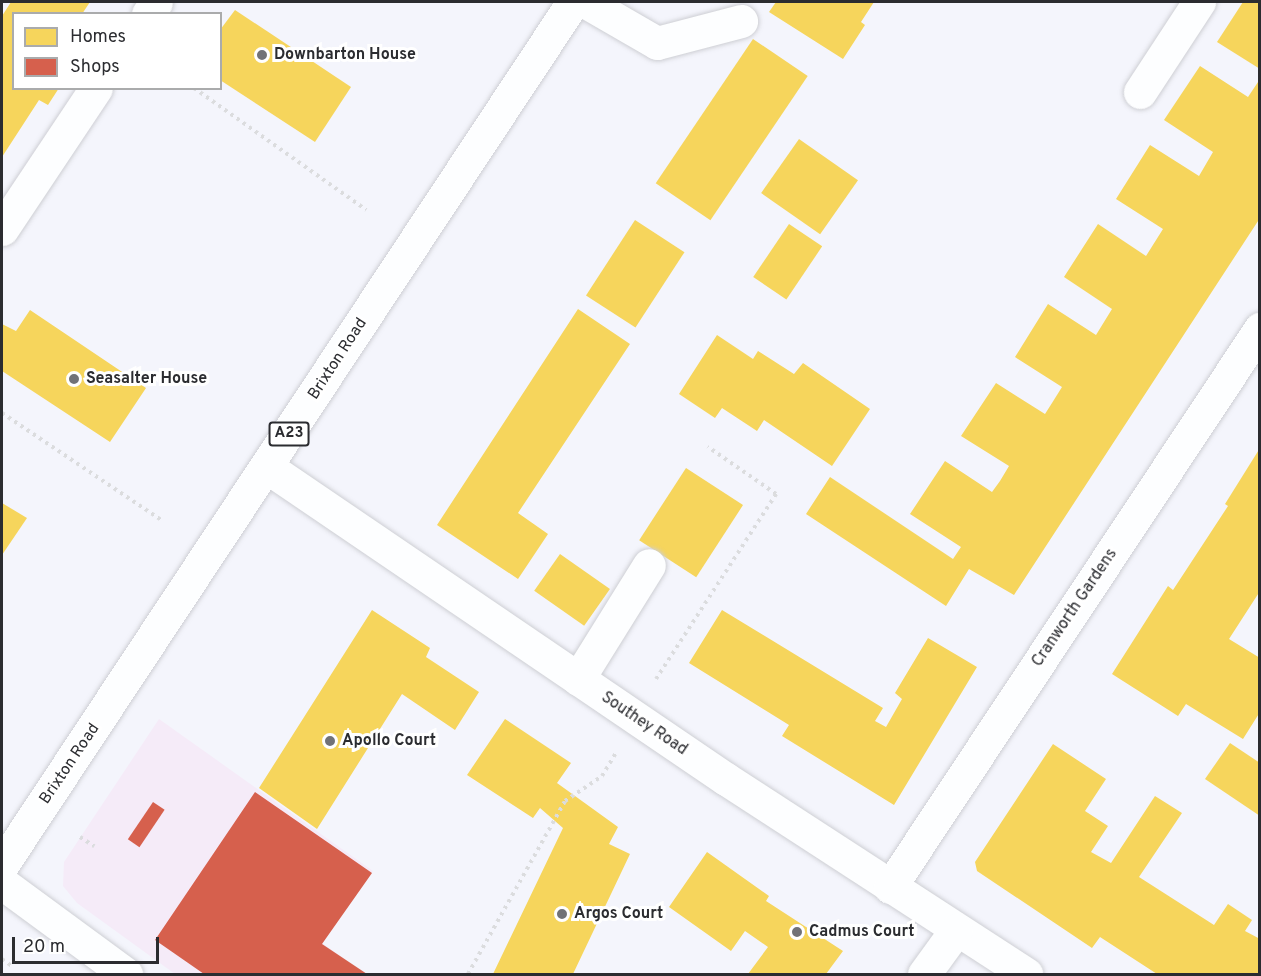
<!DOCTYPE html>
<style>
body{margin:0}
#map{position:relative;width:1261px;height:976px;overflow:hidden;background:#f4f5fc;font-family:Overpass,sans-serif}
div>[style]{position:absolute}
.commercial>*{inset:0;background:#f5ebf8}
.homes>*{inset:0;background:#f6d55c;transform-origin:0 0}
.shops>*{inset:0;background:#d6604d;transform-origin:0 0}
.path>*{height:4px;margin-top:-2px;transform-origin:0;background:repeating-linear-gradient(90deg,#dbdcde 0 3px,transparent 0 7.5px)}
.roads{filter:drop-shadow(0 0 2px #cecfd4) drop-shadow(0 0 2px #cecfd4)}
.minor>*{height:33px;margin:-16.5px;padding:0 16.5px;transform-origin:16.5px;border-radius:16.5px;background:#fdfeff}
.highway>*{height:33px;margin:-16.5px;padding:0 16.5px;transform-origin:16.5px;border-radius:16.5px;background:#fdfeff}
.dots>*{width:16px;height:16px;translate:-50% -50%;box-sizing:border-box;border:3px solid #fff;border-radius:50%}
span{translate:-50% -50%;white-space:nowrap;text-align:center;line-height:1.15;-webkit-text-stroke:6px #fff;paint-order:stroke}
.shield-label span{padding:2px 4px;background:#fff;border:2px solid;border-radius:4px;-webkit-text-stroke-width:0}
.shield-label{font-size:15px;color:#2b2c30;font-weight:700}
.poi-label{font-size:16px;color:#2b2c30;font-weight:700}
.left{translate:0 -50%;text-align:left}
.street-label{font-size:16px;color:#2b2c30}
.frame{position:absolute;inset:0;border:3px solid #2b2c30;pointer-events:none}
.legend{position:absolute;left:12px;top:12px;width:210px;height:78px;box-sizing:border-box;background:#fff;border:2px solid #aaabac;margin:0;padding:8px 10px;list-style:none;font-size:18px;color:#2b2c30}
.legend li{display:flex;align-items:center;gap:12px;height:30px}
.legend b{width:30px;border:2px solid #aaabac}
.scale{position:absolute;left:12px;top:937px;width:147px;height:27px;box-sizing:border-box;border:3px solid #2b2c30;border-top:0;padding-left:8px;font-size:18px;line-height:21px;white-space:nowrap;color:#2b2c30;-webkit-text-stroke:4px #fff;paint-order:stroke}
</style>
<div id="map">
<div class="commercial">
<div style="clip-path:polygon(159px 719px,373px 871px,322px 943px,343px 958px,332px 974px,175px 974px,77px 903px,63px 886px,64px 862px)"></div>
</div>
<div class="homes">
<div style="clip-path:polygon(11px 2px,90px 2px,82px 14px,14px 14px,14px 88px,59px 88px,48px 105px,39px 100px,2px 157px,2px 16px)"></div>
<div style="clip-path:polygon(776px 2px,874px 2px,861px 22px,865px 25px,843px 59px,769px 12px)"></div>
<div style="clip-path:polygon(1243px 2px,1260px 2px,1260px 69px,1217px 42px)"></div>
<div style="clip-path:polygon(235px 10px,351px 87px,315px 142px,220px 80px,220px 30px)"></div>
<div style="left:753px;top:39px;width:66px;height:174px;rotate:34deg"></div>
<div style="clip-path:polygon(1200px 66px,1248px 97px,1260px 79px,1260px 218px,1014px 595px,969px 569px,946px 606px,806px 514px,830px 477px,953px 559px,961px 547px,910px 514px,945px 461px,992px 492px,1000px 481px,1009px 466px,961px 436px,996px 383px,1045px 414px,1052px 403px,1062px 387px,1015px 357px,1048px 304px,1096px 335px,1112px 309px,1064px 277px,1098px 224px,1146px 256px,1163px 229px,1116px 199px,1150px 145px,1199px 176px,1213px 152px,1164px 120px)"></div>
<div style="left:799px;top:139px;width:72px;height:66px;rotate:35deg"></div>
<div style="left:635px;top:220px;width:59px;height:90px;rotate:33deg"></div>
<div style="left:789px;top:224px;width:40px;height:64px;rotate:34deg"></div>
<div style="clip-path:polygon(578px 309px,630px 344px,518px 513px,548px 534px,518px 579px,437px 525px)"></div>
<div style="clip-path:polygon(30px 310px,146px 388px,110px 442px,2px 371px,2px 324px,16px 331px)"></div>
<div style="clip-path:polygon(717px 335px,753px 359px,758px 351px,794px 374px,803px 363px,870px 409px,832px 466px,764px 420px,757px 431px,722px 408px,715px 418px,679px 394px)"></div>
<div style="clip-path:polygon(1260px 448px,1260px 591px,1229px 639px,1260px 658px,1260px 712px,1243px 739px,1186px 704px,1178px 716px,1112px 674px,1168px 586px,1173px 590px,1228px 506px,1225px 504px)"></div>
<div style="left:686px;top:468px;width:68px;height:86px;rotate:33deg"></div>
<div style="clip-path:polygon(2px 503px,27px 518px,2px 555px)"></div>
<div style="left:560px;top:554px;width:61px;height:45px;rotate:35deg"></div>
<div style="clip-path:polygon(372px 610px,430px 648px,426px 657px,479px 692px,455px 730px,402px 694px,317px 829px,259px 788px)"></div>
<div style="clip-path:polygon(722px 610px,883px 708px,875px 721px,886px 727px,902px 699px,895px 693px,928px 638px,977px 667px,894px 805px,782px 736px,789px 725px,689px 663px)"></div>
<div style="clip-path:polygon(505px 719px,571px 763px,557px 783px,618px 827px,609px 844px,630px 854px,573px 974px,493px 974px,563px 828px,540px 808px,533px 818px,467px 775px)"></div>
<div style="clip-path:polygon(1230px 743px,1260px 763px,1260px 816px,1205px 779px)"></div>
<div style="clip-path:polygon(1053px 744px,1106px 779px,1085px 811px,1108px 826px,1091px 852px,1111px 863px,1155px 796px,1182px 813px,1139px 877px,1214px 925px,1228px 904px,1252px 920px,1245px 931px,1260px 939px,1260px 974px,1157px 974px,1100px 937px,1092px 948px,977px 871px,975px 862px)"></div>
<div style="clip-path:polygon(707px 852px,769px 896px,766px 901px,843px 951px,826px 974px,748px 974px,768px 947px,745px 931px,731px 951px,669px 907px)"></div>
</div>
<div class="shops">
<div style="clip-path:polygon(255px 792px,372px 873px,322px 944px,367px 974px,204px 974px,155px 940px)"></div>
<div style="left:153px;top:802px;width:14px;height:45px;rotate:34deg"></div>
</div>
<div class="path">
<div style="left:194px;top:88px;width:211px;rotate:35.3deg"></div>
<div style="left:2px;top:413px;width:194px;rotate:33.9deg"></div>
<div style="left:656px;top:679px;width:221px;rotate:-57deg"></div>
<div style="left:776px;top:494px;width:83px;rotate:-145.3deg"></div>
<div style="left:80px;top:837px;width:17px;rotate:33deg"></div>
<div style="left:2px;top:959px;width:14px;rotate:36deg"></div>
<div style="left:468px;top:974px;width:198px;rotate:-60.7deg"></div>
<div style="left:565px;top:801px;width:45px;rotate:-34deg"></div>
<div style="left:602px;top:776px;width:26px;rotate:-59deg"></div>
</div>
<div class="roads">
<div class="minor">
<div style="left:586px;top:2px;width:82px;rotate:30deg"></div>
<div style="left:657px;top:43px;width:87px;rotate:-14.7deg"></div>
<div style="left:148px;top:14px;width:14px;rotate:-56deg"></div>
<div style="left:1140px;top:92px;width:108px;rotate:-56.8deg"></div>
<div style="left:2px;top:229px;width:169px;rotate:-56.3deg"></div>
<div style="left:267px;top:467px;width:555px;rotate:34.21deg"></div>
<div style="left:726px;top:779px;width:358px;rotate:33deg"></div>
<div style="left:578px;top:679px;width:134px;rotate:-58.1deg"></div>
<div style="left:2px;top:883px;width:154px;rotate:36.3deg"></div>
<div style="left:890px;top:887px;width:670px;rotate:-56.45deg"></div>
<div style="left:924px;top:974px;width:54px;rotate:-54deg"></div>
</div>
<div class="highway">
<div style="left:2px;top:865px;width:1035px;rotate:-56.51deg"></div>
</div>
</div>
<div class="dots">
<div style="left:262px;top:55px;background:#717277"></div>
<div style="left:74px;top:379px;background:#717277"></div>
<div style="left:330px;top:741px;background:#717277"></div>
<div style="left:562px;top:914px;background:#717277"></div>
<div style="left:797px;top:932px;background:#717277"></div>
</div>
<div class="shield-label">
<span style="left:289px;top:434px">A23</span>
</div>
<div class="poi-label">
<span class="left" style="left:274px;top:55px">Downbarton House</span>
<span class="left" style="left:86px;top:379px">Seasalter House</span>
<span class="left" style="left:342px;top:741px">Apollo Court</span>
<span class="left" style="left:574px;top:914px">Argos Court</span>
<span class="left" style="left:809px;top:932px">Cadmus Court</span>
</div>
<div class="street-label">
<span style="left:338px;top:359px;rotate:-57deg">Brixton Road</span>
<span style="left:1075px;top:608px;rotate:-56deg">Cranworth Gardens</span>
<span style="left:644px;top:724px;rotate:34deg">Southey Road</span>
<span style="left:70px;top:764px;rotate:-56deg">Brixton Road</span>
</div>
<div class="frame"></div>
<ul class="legend">
<li><b style="height:16px;background:#f6d55c"></b>Homes</li>
<li><b style="height:16px;background:#d6604d"></b>Shops</li>
</ul>
<div class="scale">20 m</div>
</div>
